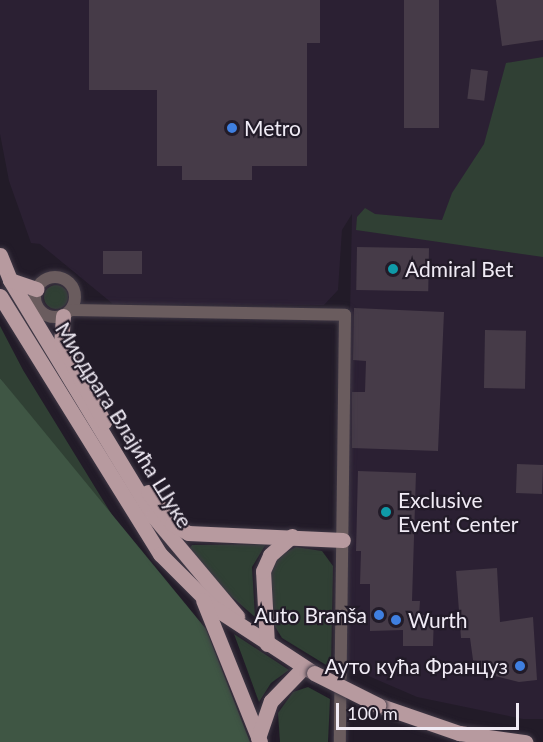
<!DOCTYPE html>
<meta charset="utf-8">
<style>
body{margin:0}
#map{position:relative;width:543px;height:742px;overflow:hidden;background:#221b28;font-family:Lato,sans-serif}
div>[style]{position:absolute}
.built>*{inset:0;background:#2b2033}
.green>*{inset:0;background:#304034}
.round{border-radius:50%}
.forest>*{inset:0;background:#3f5644}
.building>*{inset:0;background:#463b48;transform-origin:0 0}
.roads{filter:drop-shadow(0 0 2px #3f3845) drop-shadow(0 0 2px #3f3845)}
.street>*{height:12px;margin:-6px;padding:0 6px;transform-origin:6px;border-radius:6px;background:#6a5c5e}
.street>.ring{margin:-6px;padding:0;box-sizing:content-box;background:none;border:12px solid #6a5c5e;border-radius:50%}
.primary>*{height:15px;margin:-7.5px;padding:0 7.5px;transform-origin:7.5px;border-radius:7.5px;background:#b79a9f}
.bridges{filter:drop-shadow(0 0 2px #3f3845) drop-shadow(0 0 2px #3f3845)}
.primary-bridge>*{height:15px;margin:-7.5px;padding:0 7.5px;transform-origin:7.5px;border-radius:7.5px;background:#b79a9f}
.dots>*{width:16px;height:16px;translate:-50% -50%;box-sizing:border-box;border:3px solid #221b28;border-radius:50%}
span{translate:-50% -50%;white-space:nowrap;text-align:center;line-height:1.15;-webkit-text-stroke:4.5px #221b28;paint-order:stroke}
.poi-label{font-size:21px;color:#f0ebf5}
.left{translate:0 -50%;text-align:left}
.right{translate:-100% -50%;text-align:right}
.street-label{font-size:21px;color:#f0ebf5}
.scale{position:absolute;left:336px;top:703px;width:183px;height:27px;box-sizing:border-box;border:3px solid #f0ebf5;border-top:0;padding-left:8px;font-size:18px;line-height:21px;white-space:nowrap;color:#f0ebf5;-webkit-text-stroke:4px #221b28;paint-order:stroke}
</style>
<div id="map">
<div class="built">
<div style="clip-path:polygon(0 0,543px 0,543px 719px,523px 719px,417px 697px,343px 665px,352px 214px,342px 230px,338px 290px,324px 305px,113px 304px,40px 244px,31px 243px,9px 181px,0 134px)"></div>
</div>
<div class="green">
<div style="clip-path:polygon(543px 57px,543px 257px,356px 230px,357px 217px,365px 208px,375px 214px,442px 220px,452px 193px,484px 144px,506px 63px)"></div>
<div class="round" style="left:44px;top:285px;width:24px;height:24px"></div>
<div style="clip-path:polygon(0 326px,23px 370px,125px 536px,0 378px)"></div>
<div style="clip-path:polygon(266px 544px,252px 567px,255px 617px,217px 584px,189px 549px,192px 545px)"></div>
<div style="clip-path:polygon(296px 547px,322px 551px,333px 566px,331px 668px,282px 638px,274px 625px,269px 577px,277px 557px)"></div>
<div style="clip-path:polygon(234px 634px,289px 670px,271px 683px,259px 702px)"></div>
<div style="clip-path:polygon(308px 687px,330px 699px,328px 742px,280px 742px,278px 713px,293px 692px)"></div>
</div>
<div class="forest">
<div style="clip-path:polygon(0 378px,206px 629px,250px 742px,0 742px)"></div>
</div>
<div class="building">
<div style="clip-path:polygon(89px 0,320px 0,320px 43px,307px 43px,307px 166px,252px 166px,252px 180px,182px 180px,182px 166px,157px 166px,157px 90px,89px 90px)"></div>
<div style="left:404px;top:0;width:35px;height:128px"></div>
<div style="clip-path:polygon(496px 0,543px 0,543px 40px,502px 46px)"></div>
<div style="left:471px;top:69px;width:17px;height:30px;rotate:7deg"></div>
<div style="left:357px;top:247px;width:72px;height:43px;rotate:1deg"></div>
<div style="left:103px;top:251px;width:39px;height:23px"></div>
<div style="clip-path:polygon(354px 308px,444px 312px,438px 451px,352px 448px,352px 392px,365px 392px,366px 361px,353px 360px)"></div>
<div style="left:485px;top:330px;width:41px;height:58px;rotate:1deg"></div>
<div style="left:517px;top:464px;width:26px;height:29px;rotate:2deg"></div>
<div style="clip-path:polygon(358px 471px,416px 473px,412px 601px,420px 601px,419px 615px,434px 615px,433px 646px,403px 646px,403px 630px,370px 631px,370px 584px,360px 584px,361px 551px,356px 551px)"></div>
<div style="clip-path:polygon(497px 568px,500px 622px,533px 617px,537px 680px,519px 682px,487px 674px,473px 660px,470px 638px,461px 638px,456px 571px)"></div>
</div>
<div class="roads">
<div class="street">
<div class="ring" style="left:35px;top:277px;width:28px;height:28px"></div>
<div style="left:72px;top:310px;width:273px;rotate:1deg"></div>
<div style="left:345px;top:315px;width:427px;rotate:90.7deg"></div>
</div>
<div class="primary">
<div style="left:0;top:255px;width:27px;rotate:68deg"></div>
<div style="left:10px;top:280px;width:276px;rotate:58.8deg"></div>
<div style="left:153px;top:516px;width:131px;rotate:50deg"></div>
<div style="left:10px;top:280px;width:28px;rotate:19deg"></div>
<div style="left:0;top:296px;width:304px;rotate:58.2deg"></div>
<div style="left:160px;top:554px;width:75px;rotate:45deg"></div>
<div style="left:213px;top:607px;width:121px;rotate:33.2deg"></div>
<div style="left:63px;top:316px;width:26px;rotate:94deg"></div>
<div style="left:61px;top:342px;width:91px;rotate:61.7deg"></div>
<div style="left:148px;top:492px;width:40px;rotate:53deg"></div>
<div style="left:172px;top:524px;width:18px;rotate:29deg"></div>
<div style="left:188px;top:533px;width:155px;rotate:2.6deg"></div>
<div style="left:203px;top:600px;width:153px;rotate:68.1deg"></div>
<div style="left:267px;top:644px;width:73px;rotate:-93.1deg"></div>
<div style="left:263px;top:571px;width:17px;rotate:-66deg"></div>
<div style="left:270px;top:555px;width:29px;rotate:-41deg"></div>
<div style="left:378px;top:705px;width:86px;rotate:19.1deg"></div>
<div style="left:459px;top:733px;width:67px;rotate:7.8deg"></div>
<div style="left:258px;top:738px;width:39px;rotate:-71deg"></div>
<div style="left:271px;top:701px;width:47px;rotate:-45.9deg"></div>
</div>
</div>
<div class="bridges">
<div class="primary-bridge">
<div style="left:314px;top:673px;width:72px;rotate:26.6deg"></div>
</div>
</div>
<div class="dots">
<div style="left:232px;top:128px;background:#3f7fe0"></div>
<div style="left:393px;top:269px;background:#0f9aa8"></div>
<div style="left:386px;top:512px;background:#0f9aa8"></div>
<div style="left:379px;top:615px;background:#3f7fe0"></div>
<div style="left:396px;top:620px;background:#3f7fe0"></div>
<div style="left:520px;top:666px;background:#3f7fe0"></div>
</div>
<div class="poi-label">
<span class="left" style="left:244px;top:128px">Metro</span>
<span class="left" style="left:405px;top:269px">Admiral Bet</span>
<span class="left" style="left:398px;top:512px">Exclusive<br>Event Center</span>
<span class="right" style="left:367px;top:615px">Auto Branša</span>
<span class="left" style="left:408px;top:620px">Wurth</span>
<span class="right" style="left:508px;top:666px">Ауто кућа Француз</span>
</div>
<div class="street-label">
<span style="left:124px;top:425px;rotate:58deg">Миодрага Влајића Шуке</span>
</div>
<div class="scale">100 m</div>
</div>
